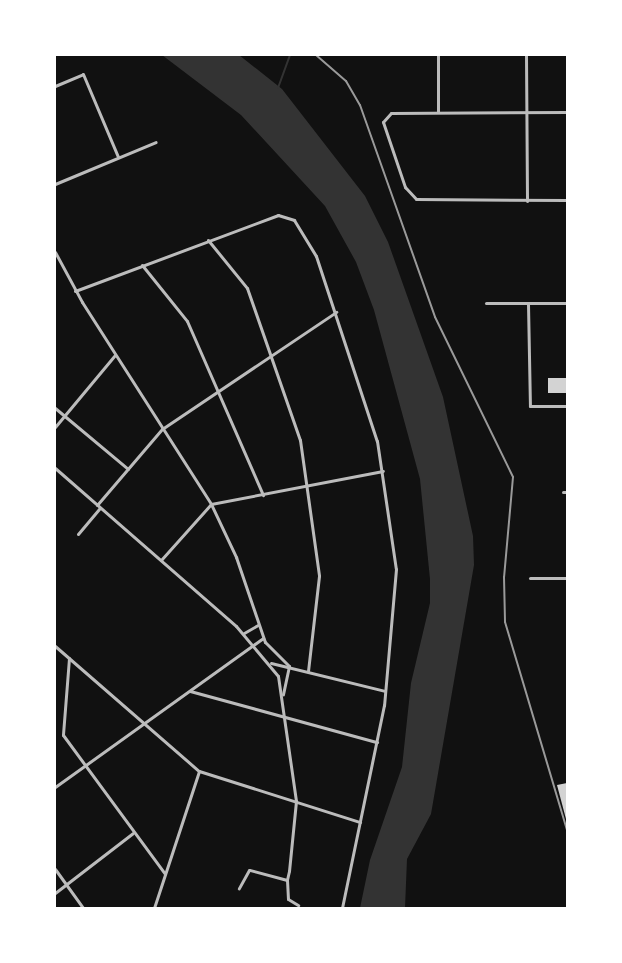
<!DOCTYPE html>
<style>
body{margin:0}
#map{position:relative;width:622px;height:963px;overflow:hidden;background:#111;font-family:"Archivo Narrow",sans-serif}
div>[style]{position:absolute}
.water>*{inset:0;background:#333}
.stream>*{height:2px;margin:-1px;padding:0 1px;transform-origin:1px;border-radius:1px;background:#333}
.building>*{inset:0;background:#d3d3d3;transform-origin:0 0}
.minor>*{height:3px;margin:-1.5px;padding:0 1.5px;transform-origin:1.5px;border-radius:1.5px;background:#bcbcbc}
.rail>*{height:2px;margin:-1px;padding:0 1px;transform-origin:1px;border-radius:1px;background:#9a9a9a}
span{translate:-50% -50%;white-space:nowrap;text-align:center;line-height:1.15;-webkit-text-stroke:4.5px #fff;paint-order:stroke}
.frame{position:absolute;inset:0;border:56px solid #fff;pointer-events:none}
</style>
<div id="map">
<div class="water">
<div style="clip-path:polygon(162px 55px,239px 55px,282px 89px,365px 196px,388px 242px,443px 397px,473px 536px,474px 565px,431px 814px,407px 859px,405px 908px,360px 908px,370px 860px,402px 767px,411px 683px,430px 603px,430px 579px,420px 479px,374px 310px,356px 262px,325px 206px,241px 115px)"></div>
</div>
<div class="stream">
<div style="left:278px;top:88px;width:35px;rotate:-70deg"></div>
</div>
<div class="building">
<div style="left:548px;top:378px;width:19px;height:15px"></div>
<div style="clip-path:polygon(567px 783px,567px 819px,566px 819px,557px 785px)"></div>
</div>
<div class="minor">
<div style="left:438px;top:55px;width:57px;rotate:90deg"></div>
<div style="left:526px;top:55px;width:146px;rotate:89.6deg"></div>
<div style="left:55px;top:86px;width:30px;rotate:-23deg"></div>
<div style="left:83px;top:74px;width:90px;rotate:67.1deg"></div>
<div style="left:567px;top:112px;width:176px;rotate:179.7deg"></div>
<div style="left:391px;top:113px;width:12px;rotate:132deg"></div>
<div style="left:383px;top:122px;width:69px;rotate:71.3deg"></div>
<div style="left:405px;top:187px;width:16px;rotate:47deg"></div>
<div style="left:416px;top:199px;width:151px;rotate:0.4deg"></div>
<div style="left:55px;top:184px;width:109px;rotate:-22.6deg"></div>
<div style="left:208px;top:240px;width:62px;rotate:50.9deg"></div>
<div style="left:247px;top:288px;width:161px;rotate:70.8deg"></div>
<div style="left:300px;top:440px;width:137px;rotate:82deg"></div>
<div style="left:319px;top:576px;width:96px;rotate:96.6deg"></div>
<div style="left:55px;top:252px;width:57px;rotate:61.6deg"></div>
<div style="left:82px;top:302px;width:240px;rotate:57.4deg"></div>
<div style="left:211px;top:504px;width:59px;rotate:64.7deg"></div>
<div style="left:236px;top:557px;width:90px;rotate:71.2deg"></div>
<div style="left:265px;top:642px;width:34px;rotate:45deg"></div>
<div style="left:289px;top:666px;width:29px;rotate:102deg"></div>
<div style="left:142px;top:265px;width:72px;rotate:51.2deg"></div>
<div style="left:187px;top:321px;width:190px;rotate:66.4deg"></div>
<div style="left:75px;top:291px;width:217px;rotate:-20.5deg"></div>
<div style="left:278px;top:215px;width:17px;rotate:17deg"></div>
<div style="left:294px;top:220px;width:42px;rotate:58.6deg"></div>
<div style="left:316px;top:256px;width:195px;rotate:71.8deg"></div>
<div style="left:377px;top:441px;width:129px;rotate:81.6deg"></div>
<div style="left:396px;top:569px;width:137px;rotate:95deg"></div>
<div style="left:384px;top:705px;width:207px;rotate:101.7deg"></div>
<div style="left:486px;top:303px;width:81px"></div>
<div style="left:528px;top:304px;width:102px;rotate:88.9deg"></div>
<div style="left:530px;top:406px;width:37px"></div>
<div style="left:55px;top:408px;width:95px;rotate:39.9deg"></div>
<div style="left:55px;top:427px;width:94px;rotate:-50.2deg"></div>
<div style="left:55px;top:468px;width:240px;rotate:41.1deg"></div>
<div style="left:236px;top:626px;width:65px;rotate:50deg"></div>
<div style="left:278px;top:676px;width:126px;rotate:81.8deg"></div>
<div style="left:296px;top:801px;width:70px;rotate:95.7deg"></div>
<div style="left:289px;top:871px;width:9px;rotate:103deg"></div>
<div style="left:287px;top:880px;width:39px;rotate:-165deg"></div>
<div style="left:249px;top:870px;width:21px;rotate:119deg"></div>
<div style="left:563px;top:492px;width:4px"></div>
<div style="left:97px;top:505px;width:100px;rotate:-49.5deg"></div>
<div style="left:162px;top:429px;width:210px;rotate:-33.9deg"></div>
<div style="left:78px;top:534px;width:34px;rotate:-50deg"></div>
<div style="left:161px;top:560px;width:75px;rotate:-48.2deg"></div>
<div style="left:211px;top:504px;width:175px;rotate:-10.9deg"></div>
<div style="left:530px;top:578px;width:37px"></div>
<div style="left:244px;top:633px;width:16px;rotate:-30deg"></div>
<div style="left:55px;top:646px;width:191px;rotate:41deg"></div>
<div style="left:199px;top:771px;width:169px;rotate:17.6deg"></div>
<div style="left:69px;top:658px;width:77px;rotate:94.5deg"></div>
<div style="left:63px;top:735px;width:172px;rotate:53.7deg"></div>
<div style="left:271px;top:663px;width:117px;rotate:13.8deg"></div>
<div style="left:190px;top:691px;width:194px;rotate:15.3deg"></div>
<div style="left:55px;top:787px;width:256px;rotate:-35.6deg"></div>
<div style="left:55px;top:869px;width:48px;rotate:54.3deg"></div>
<div style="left:287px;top:880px;width:19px;rotate:87deg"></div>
<div style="left:288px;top:899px;width:12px;rotate:31deg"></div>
<div style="left:55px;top:893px;width:98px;rotate:-37.6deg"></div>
<div style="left:154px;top:908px;width:144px;rotate:-71.8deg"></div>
</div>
<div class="rail">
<div style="left:316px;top:55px;width:40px;rotate:41deg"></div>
<div style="left:346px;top:81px;width:28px;rotate:60deg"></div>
<div style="left:360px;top:105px;width:225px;rotate:70.5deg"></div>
<div style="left:435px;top:317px;width:178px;rotate:64deg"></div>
<div style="left:513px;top:477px;width:100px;rotate:95.1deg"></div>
<div style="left:504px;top:577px;width:45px;rotate:88.7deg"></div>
<div style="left:505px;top:622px;width:217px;rotate:73.4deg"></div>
</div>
<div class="frame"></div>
</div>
